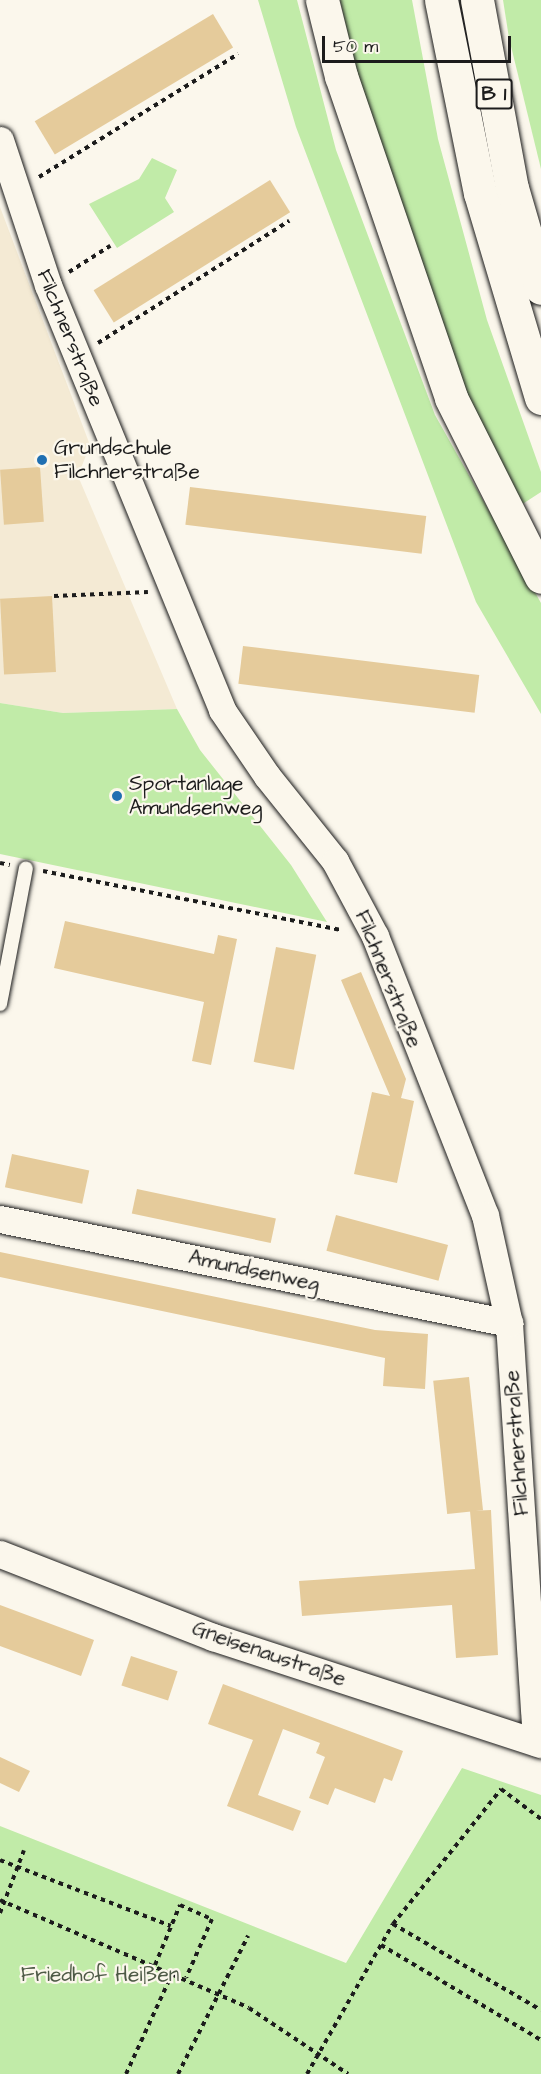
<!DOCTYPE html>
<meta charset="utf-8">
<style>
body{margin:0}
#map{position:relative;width:541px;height:2074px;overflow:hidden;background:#fbf7ec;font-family:"Architects Daughter",sans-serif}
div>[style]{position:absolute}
.built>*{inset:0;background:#f4ead4}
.green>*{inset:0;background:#c1eba8}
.building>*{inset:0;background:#e5cb9b;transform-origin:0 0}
.path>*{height:4px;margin-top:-2px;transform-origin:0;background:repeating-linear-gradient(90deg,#1c1c1c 0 4.5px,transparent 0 9px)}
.roads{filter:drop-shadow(0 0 2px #1c1c1c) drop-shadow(0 0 2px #1c1c1c)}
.lane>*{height:14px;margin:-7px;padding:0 7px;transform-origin:7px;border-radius:7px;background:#fbf7ec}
.street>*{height:27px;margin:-13.5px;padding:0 13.5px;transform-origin:13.5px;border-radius:13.5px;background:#fbf7ec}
.highway>*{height:33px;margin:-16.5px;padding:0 16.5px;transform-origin:16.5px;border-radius:16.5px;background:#fbf7ec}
.dots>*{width:16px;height:16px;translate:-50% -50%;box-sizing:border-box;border:3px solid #fbf7ec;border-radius:50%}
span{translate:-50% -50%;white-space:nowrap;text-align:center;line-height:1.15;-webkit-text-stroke:4.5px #fbf7ec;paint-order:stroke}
.shield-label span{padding:2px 4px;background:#fbf7ec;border:2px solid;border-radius:4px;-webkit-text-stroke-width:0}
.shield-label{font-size:20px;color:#1c1c1c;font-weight:700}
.street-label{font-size:21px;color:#1c1c1c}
.poi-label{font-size:21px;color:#1c1c1c}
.left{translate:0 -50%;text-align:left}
.park-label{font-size:21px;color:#4e5a46}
.scale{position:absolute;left:322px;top:36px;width:189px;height:27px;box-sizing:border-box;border:3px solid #1c1c1c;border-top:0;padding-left:8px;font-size:18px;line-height:21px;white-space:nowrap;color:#1c1c1c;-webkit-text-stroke:4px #fbf7ec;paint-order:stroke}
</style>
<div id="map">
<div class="built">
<div style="clip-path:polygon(0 207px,90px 445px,78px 476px,177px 709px,63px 713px,0 703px)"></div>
</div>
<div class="green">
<div style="clip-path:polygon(258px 0,297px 0,336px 150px,435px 415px,541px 603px,541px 714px,476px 602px,296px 127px)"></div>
<div style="clip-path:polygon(340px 0,412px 0,438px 139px,487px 320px,541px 472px,541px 492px,521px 505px,470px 410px,371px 135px)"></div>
<div style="clip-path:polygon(503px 0,541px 0,541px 169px,509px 38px)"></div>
<div style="clip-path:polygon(152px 158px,177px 170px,165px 198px,174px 212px,117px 248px,89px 204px,139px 179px)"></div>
<div style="clip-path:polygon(0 703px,63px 713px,177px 709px,200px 750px,291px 865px,327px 922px,0 854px)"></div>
<div style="clip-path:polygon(462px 1768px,541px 1795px,541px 2074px,0 2074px,0 1826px,346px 1963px)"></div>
</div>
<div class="building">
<div style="left:213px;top:14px;width:39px;height:208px;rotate:59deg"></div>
<div style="left:270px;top:180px;width:38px;height:208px;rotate:58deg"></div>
<div style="left:40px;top:467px;width:55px;height:40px;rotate:86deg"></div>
<div style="left:190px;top:487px;width:238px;height:38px;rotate:7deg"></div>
<div style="left:52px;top:596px;width:76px;height:52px;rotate:87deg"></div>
<div style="left:243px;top:646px;width:238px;height:38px;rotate:7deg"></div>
<div style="clip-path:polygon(65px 921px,214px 954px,218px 935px,237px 939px,211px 1065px,192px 1061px,204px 1002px,54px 968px)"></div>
<div style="left:276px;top:947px;width:41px;height:117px;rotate:11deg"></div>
<div style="clip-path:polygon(361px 972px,406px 1079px,401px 1098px,414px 1101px,397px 1183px,354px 1174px,372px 1092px,390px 1096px,341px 980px)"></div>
<div style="left:12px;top:1154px;width:79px;height:34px;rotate:12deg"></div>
<div style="left:137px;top:1189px;width:142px;height:25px;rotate:12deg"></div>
<div style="left:336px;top:1215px;width:116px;height:37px;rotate:15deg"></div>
<div style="clip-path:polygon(0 1252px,375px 1330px,428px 1334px,425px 1389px,383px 1386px,385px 1358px,0 1277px)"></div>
<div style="left:469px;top:1377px;width:134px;height:36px;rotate:84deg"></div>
<div style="clip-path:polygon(491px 1510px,498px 1655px,456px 1658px,452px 1605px,302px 1616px,299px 1581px,475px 1569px,470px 1511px)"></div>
<div style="clip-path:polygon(0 1605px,94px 1640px,81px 1676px,0 1646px)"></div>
<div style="left:131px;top:1656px;width:49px;height:31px;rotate:18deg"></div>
<div style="clip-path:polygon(223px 1684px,403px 1751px,392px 1781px,384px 1778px,375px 1803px,335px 1788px,328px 1805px,309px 1798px,325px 1757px,316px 1753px,320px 1743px,283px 1729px,258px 1795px,301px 1811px,293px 1831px,227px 1806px,253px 1740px,208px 1724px)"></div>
<div style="clip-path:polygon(0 1757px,30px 1771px,19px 1792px,0 1783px)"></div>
</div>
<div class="path">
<div style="left:39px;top:177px;width:234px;rotate:-31.7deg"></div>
<div style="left:69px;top:272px;width:49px;rotate:-32.4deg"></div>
<div style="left:98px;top:343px;width:227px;rotate:-32.6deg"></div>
<div style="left:54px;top:596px;width:94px;rotate:-2.4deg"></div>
<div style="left:0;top:863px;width:10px;rotate:11deg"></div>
<div style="left:43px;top:871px;width:305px;rotate:11.2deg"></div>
<div style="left:0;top:1860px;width:183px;rotate:21.1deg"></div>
<div style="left:0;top:1900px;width:271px;rotate:23.4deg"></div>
<div style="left:249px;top:2008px;width:119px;rotate:33.7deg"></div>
<div style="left:0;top:1913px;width:67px;rotate:-69.1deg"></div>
<div style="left:393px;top:1924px;width:171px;rotate:30.2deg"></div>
<div style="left:381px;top:1945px;width:186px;rotate:30.7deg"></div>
<div style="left:155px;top:1965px;width:65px;rotate:-67.4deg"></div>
<div style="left:180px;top:1905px;width:35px;rotate:24deg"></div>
<div style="left:212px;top:1919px;width:64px;rotate:113.8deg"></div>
<div style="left:126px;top:2074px;width:112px;rotate:-65.3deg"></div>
<div style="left:178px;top:2074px;width:155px;rotate:-63.1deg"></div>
<div style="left:307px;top:2074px;width:173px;rotate:-60.2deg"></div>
<div style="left:393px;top:1924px;width:173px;rotate:-51.3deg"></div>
<div style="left:501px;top:1789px;width:50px;rotate:36.9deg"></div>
</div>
<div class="roads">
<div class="lane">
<div style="left:0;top:1004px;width:138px;rotate:-79.2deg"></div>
</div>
<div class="street">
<div style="left:0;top:140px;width:153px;rotate:71.7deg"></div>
<div style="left:48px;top:285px;width:459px;rotate:67.7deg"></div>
<div style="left:222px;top:710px;width:80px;rotate:55.7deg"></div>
<div style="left:267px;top:776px;width:109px;rotate:51.3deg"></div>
<div style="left:335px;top:861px;width:85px;rotate:61.9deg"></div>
<div style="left:375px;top:936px;width:300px;rotate:68.5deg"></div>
<div style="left:485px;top:1215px;width:111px;rotate:77.5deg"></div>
<div style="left:509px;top:1323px;width:420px;rotate:86.3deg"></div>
<div style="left:0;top:1219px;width:520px;rotate:11.55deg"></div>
<div style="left:0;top:1554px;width:229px;rotate:21.3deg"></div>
<div style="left:213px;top:1637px;width:345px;rotate:18.1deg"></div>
</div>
<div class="highway">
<div style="left:322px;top:0;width:78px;rotate:76deg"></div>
<div style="left:341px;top:76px;width:340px;rotate:71.1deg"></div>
<div style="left:451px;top:398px;width:200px;rotate:63.3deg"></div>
<div style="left:441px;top:0;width:197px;rotate:78.6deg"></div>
<div style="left:480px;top:193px;width:214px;rotate:73.4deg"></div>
<div style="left:477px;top:0;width:191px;rotate:79.5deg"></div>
<div style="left:512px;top:188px;width:104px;rotate:73.8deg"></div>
</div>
</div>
<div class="dots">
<div style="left:42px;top:460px;background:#1f6fb2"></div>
<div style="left:117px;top:796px;background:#1f6fb2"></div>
</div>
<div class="shield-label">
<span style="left:494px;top:94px">B 1</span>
</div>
<div class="street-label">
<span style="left:70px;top:338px;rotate:68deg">Filchnerstraße</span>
<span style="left:388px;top:979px;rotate:68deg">Filchnerstraße</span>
<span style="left:254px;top:1271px;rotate:12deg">Amundsenweg</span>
<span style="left:517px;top:1443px;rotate:-94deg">Filchnerstraße</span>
<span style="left:269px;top:1654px;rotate:19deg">Gneisenaustraße</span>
</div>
<div class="poi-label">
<span class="left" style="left:54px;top:460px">Grundschule<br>Filchnerstraße</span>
<span class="left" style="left:129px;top:796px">Sportanlage<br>Amundsenweg</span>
</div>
<div class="park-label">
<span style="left:100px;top:1975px">Friedhof Heißen</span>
</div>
<div class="scale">50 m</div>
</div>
